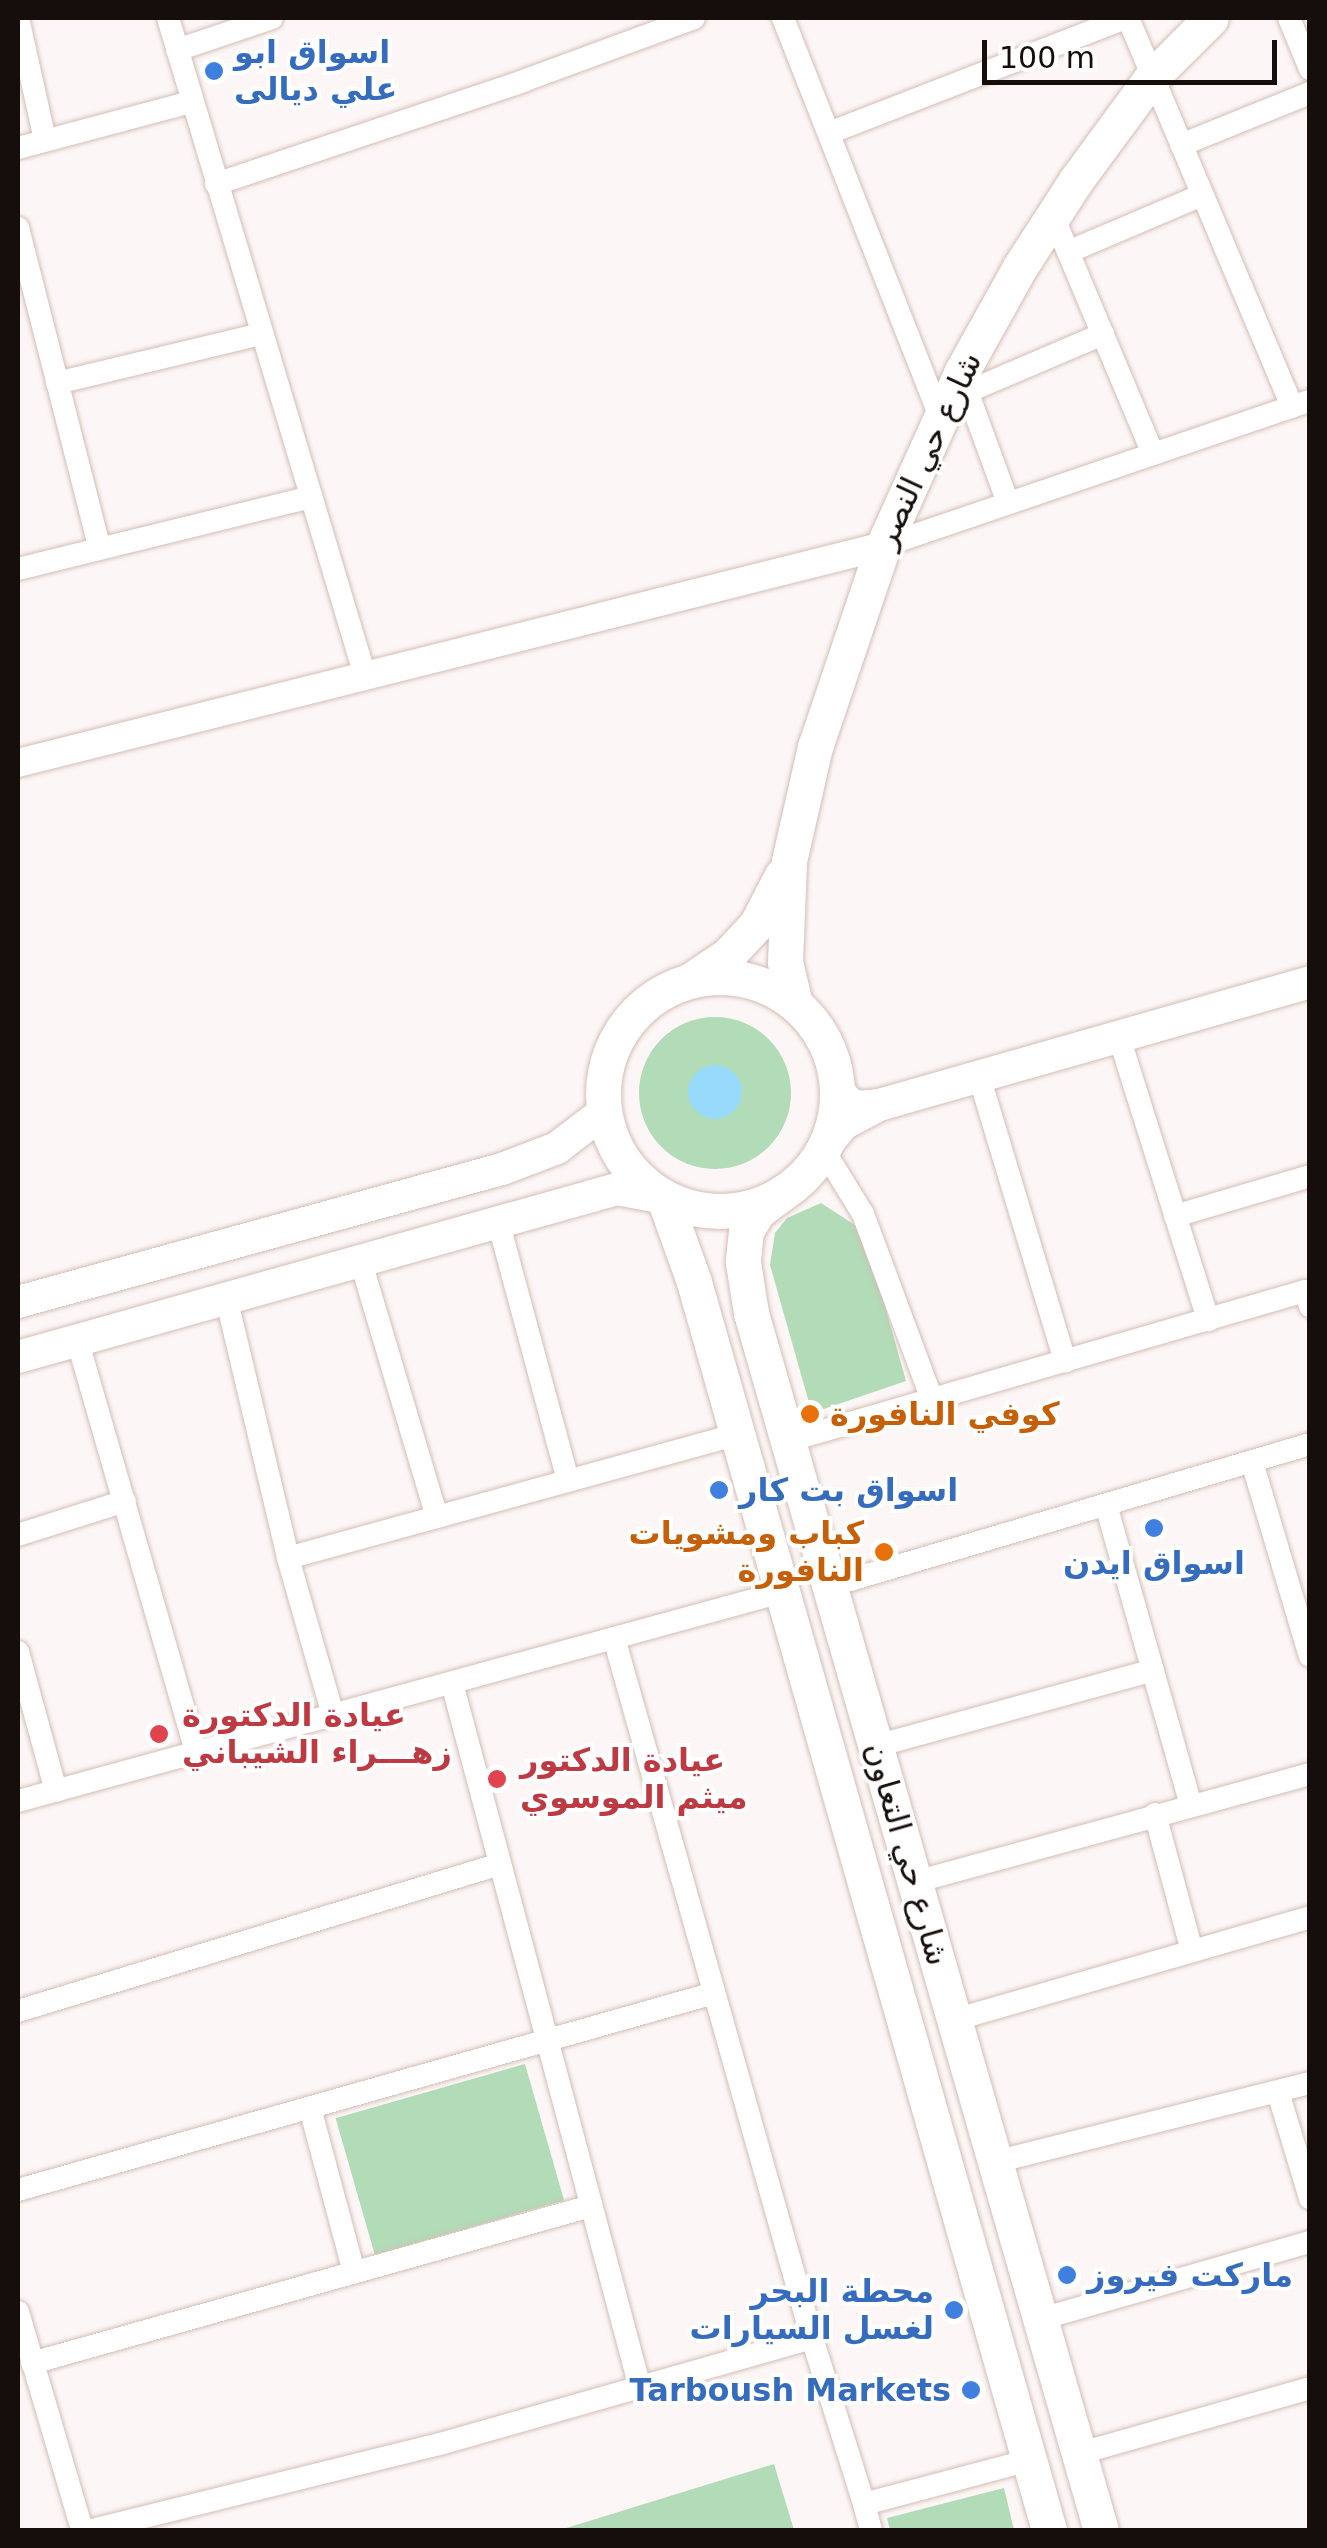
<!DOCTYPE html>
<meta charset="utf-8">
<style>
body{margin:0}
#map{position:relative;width:1327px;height:2548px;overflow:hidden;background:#fcf7f6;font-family:"DejaVu Sans",Cairo,sans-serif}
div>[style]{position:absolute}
.green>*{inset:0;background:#b2dbb7;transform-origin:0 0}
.round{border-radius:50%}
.water>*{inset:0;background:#97dafb}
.roads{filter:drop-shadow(0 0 2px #d4bdb5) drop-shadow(0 0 2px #d4bdb5)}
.minor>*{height:22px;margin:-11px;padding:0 11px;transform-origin:11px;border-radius:11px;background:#fff}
.tertiary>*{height:28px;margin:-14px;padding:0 14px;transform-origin:14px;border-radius:14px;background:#fff}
.secondary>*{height:32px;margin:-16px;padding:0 16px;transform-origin:16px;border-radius:16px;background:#fff}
.primary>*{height:35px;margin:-17.5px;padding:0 17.5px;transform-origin:17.5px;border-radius:17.5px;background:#fff}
.primary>.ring{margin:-17.5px;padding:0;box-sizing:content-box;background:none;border:35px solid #fff;border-radius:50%}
.dots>*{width:28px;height:28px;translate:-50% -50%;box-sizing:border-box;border:5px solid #fff;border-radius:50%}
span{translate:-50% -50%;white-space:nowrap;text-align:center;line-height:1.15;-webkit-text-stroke:8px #fff;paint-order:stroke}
.shop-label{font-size:32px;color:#366cbe;font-weight:700}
.left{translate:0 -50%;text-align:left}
.right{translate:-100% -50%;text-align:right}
.street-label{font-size:32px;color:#160e0b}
.food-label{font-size:32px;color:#c56008;font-weight:700}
.health-label{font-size:32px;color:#be3a42;font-weight:700}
.frame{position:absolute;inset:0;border:20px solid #160e0b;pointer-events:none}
.scale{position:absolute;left:982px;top:40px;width:295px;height:45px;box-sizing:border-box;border:5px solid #160e0b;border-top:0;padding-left:12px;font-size:30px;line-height:35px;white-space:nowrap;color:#160e0b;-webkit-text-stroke:8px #fff;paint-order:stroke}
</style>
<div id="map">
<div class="green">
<div class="round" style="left:639px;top:1017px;width:152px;height:152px"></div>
<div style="clip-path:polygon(821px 1203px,864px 1231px,906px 1381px,812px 1413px,770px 1265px,775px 1233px,787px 1218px)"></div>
<div style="left:525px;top:2064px;width:142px;height:197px;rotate:74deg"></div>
<div style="clip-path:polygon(774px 2464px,794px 2530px,560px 2530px)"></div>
<div style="clip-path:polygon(1004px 2488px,1014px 2530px,890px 2530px,887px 2518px)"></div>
</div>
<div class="water">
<div class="round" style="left:688px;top:1065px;width:54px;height:54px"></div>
</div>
<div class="roads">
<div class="minor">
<div style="left:18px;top:18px;width:125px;rotate:77.5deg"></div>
<div style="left:168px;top:18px;width:687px;rotate:73.33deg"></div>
<div style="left:783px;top:18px;width:428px;rotate:68.5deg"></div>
<div style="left:1128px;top:18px;width:422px;rotate:67.1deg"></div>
<div style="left:1289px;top:18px;width:55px;rotate:67.6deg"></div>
<div style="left:177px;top:50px;width:100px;rotate:-18.6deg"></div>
<div style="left:829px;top:133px;width:318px;rotate:-21.2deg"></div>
<div style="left:1181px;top:145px;width:139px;rotate:-22deg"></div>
<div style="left:18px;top:148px;width:179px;rotate:-14.9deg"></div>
<div style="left:216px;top:184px;width:324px;rotate:-18.5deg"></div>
<div style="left:523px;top:81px;width:182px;rotate:-20.2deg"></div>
<div style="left:1053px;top:216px;width:258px;rotate:67.2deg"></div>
<div style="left:18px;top:228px;width:331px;rotate:75.7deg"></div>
<div style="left:1068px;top:252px;width:146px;rotate:-23deg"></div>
<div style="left:963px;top:380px;width:131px;rotate:69.9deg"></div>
<div style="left:57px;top:383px;width:210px;rotate:-13.5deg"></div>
<div style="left:967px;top:392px;width:148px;rotate:-23.1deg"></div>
<div style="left:883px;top:546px;width:451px;rotate:-18.8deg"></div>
<div style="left:18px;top:569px;width:302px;rotate:-13.8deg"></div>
<div style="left:1119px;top:1037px;width:297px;rotate:72.5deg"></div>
<div style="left:979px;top:1076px;width:298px;rotate:73.2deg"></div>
<div style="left:823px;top:1149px;width:76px;rotate:58.4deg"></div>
<div style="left:863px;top:1214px;width:198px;rotate:69.6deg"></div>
<div style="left:1175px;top:1216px;width:141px;rotate:-16.5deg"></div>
<div style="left:498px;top:1221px;width:268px;rotate:74.9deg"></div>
<div style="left:360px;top:1259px;width:269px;rotate:73.4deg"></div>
<div style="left:226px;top:1297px;width:268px;rotate:76.6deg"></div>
<div style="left:288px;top:1558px;width:163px;rotate:74deg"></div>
<div style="left:77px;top:1339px;width:430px;rotate:73.9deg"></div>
<div style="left:788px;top:1441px;width:538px;rotate:-16.18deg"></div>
<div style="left:1305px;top:1291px;width:16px;rotate:72deg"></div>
<div style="left:1252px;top:1462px;width:202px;rotate:73.4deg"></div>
<div style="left:1106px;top:1505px;width:312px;rotate:74.2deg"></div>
<div style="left:18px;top:1535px;width:112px;rotate:-17.6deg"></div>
<div style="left:288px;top:1558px;width:466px;rotate:-15.4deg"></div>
<div style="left:830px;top:1586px;width:501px;rotate:-16.48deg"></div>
<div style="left:614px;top:1638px;width:727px;rotate:74.21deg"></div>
<div style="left:812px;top:2338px;width:174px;rotate:72.6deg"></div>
<div style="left:864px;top:2504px;width:171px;rotate:-14.9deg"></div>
<div style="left:18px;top:1652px;width:144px;rotate:74.7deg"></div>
<div style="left:452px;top:1683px;width:726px;rotate:75.06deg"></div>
<div style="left:876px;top:1746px;width:287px;rotate:-15.3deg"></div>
<div style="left:18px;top:1801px;width:792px;rotate:-15.3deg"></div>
<div style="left:1155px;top:1814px;width:142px;rotate:74.9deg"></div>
<div style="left:915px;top:1882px;width:409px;rotate:-15.3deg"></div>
<div style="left:18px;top:2011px;width:504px;rotate:-16.96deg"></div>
<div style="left:954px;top:2020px;width:371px;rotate:-16.1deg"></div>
<div style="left:1278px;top:2092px;width:111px;rotate:73.2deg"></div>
<div style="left:310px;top:2108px;width:170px;rotate:75deg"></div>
<div style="left:995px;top:2162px;width:325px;rotate:-14.1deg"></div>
<div style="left:18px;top:2190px;width:723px;rotate:-15.8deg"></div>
<div style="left:18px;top:2312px;width:227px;rotate:73.6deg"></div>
<div style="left:1041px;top:2319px;width:280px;rotate:-16deg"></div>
<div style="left:32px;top:2363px;width:581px;rotate:-15.69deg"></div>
<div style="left:1081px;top:2453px;width:238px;rotate:-15.8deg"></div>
<div style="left:864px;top:2504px;width:27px;rotate:75deg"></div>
<div style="left:92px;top:2530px;width:358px;rotate:-13.9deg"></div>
<div style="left:440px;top:2444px;width:387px;rotate:-15.9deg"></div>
</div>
<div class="tertiary">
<div style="left:18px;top:763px;width:892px;rotate:-14.08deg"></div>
</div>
<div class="secondary">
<div style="left:836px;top:1085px;width:17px;rotate:59deg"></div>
<div style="left:845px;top:1100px;width:14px;rotate:30deg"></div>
<div style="left:857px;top:1107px;width:22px;rotate:-5deg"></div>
<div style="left:823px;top:1149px;width:32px;rotate:-51deg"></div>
<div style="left:843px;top:1124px;width:41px;rotate:-27.8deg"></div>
<div style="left:879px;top:1105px;width:448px;rotate:-15.9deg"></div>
<div style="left:18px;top:1302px;width:502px;rotate:-15.37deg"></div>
<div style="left:502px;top:1169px;width:59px;rotate:-20.9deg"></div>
<div style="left:557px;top:1148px;width:59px;rotate:-37.5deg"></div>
<div style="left:18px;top:1357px;width:622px;rotate:-15.67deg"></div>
<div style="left:617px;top:1189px;width:48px;rotate:10.8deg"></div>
</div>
<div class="primary">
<div class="ring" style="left:603px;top:977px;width:199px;height:199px"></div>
<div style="left:694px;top:978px;width:41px;rotate:-34.1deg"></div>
<div style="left:728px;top:955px;width:41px;rotate:-47deg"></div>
<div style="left:756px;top:925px;width:56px;rotate:-62.5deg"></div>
<div style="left:795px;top:1004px;width:43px;rotate:-103.4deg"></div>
<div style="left:785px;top:962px;width:101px;rotate:-87.7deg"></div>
<div style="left:789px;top:861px;width:117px;rotate:-77.2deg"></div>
<div style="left:815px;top:747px;width:212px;rotate:-71.3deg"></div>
<div style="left:883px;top:546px;width:190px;rotate:-65.7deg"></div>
<div style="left:961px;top:373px;width:121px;rotate:-60.9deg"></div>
<div style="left:1020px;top:267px;width:105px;rotate:-57.1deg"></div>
<div style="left:1077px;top:179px;width:127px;rotate:-53.7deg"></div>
<div style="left:1152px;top:77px;width:83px;rotate:-45deg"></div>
<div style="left:785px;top:1191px;width:34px;rotate:143deg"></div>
<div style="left:758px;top:1211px;width:23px;rotate:121deg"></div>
<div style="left:746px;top:1231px;width:31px;rotate:96deg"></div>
<div style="left:743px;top:1262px;width:52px;rotate:81.1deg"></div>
<div style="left:751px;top:1313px;width:1266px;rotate:73.96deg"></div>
<div style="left:664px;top:1198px;width:89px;rotate:70.3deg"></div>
<div style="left:694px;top:1282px;width:1298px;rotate:74.12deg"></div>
</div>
</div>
<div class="dots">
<div style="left:214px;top:71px;background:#3f7fe0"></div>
<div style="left:810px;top:1414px;background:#e8710a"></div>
<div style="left:719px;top:1490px;background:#3f7fe0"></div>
<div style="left:1154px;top:1528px;background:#3f7fe0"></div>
<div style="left:884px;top:1552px;background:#e8710a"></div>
<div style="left:159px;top:1734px;background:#e0444e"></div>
<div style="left:497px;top:1779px;background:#e0444e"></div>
<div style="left:1067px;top:2275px;background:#3f7fe0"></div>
<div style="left:954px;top:2310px;background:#3f7fe0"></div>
<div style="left:971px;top:2390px;background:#3f7fe0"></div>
</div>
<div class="shop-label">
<span class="left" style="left:234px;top:71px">اسواق ابو<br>علي ديالى</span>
<span class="left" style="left:739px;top:1490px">اسواق بت كار</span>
<span style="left:1154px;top:1563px">اسواق ايدن</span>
<span class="left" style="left:1087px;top:2275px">ماركت فيروز</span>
<span class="right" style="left:934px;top:2310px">محطة البحر<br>لغسل السيارات</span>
<span class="right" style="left:951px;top:2390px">Tarboush Markets</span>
</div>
<div class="street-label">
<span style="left:928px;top:450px;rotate:-65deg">شارع حي النصر</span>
<span style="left:907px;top:1854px;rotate:74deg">شارع حي التعاون</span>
</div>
<div class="food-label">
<span class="left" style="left:830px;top:1414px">كوفي النافورة</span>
<span class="right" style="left:864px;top:1552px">كباب ومشويات<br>النافورة</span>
</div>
<div class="health-label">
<span class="left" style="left:182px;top:1734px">عيادة الدكتورة<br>زهـــراء الشيباني</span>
<span class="left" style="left:520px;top:1779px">عيادة الدكتور<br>ميثم الموسوي</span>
</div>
<div class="frame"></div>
<div class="scale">100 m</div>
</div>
